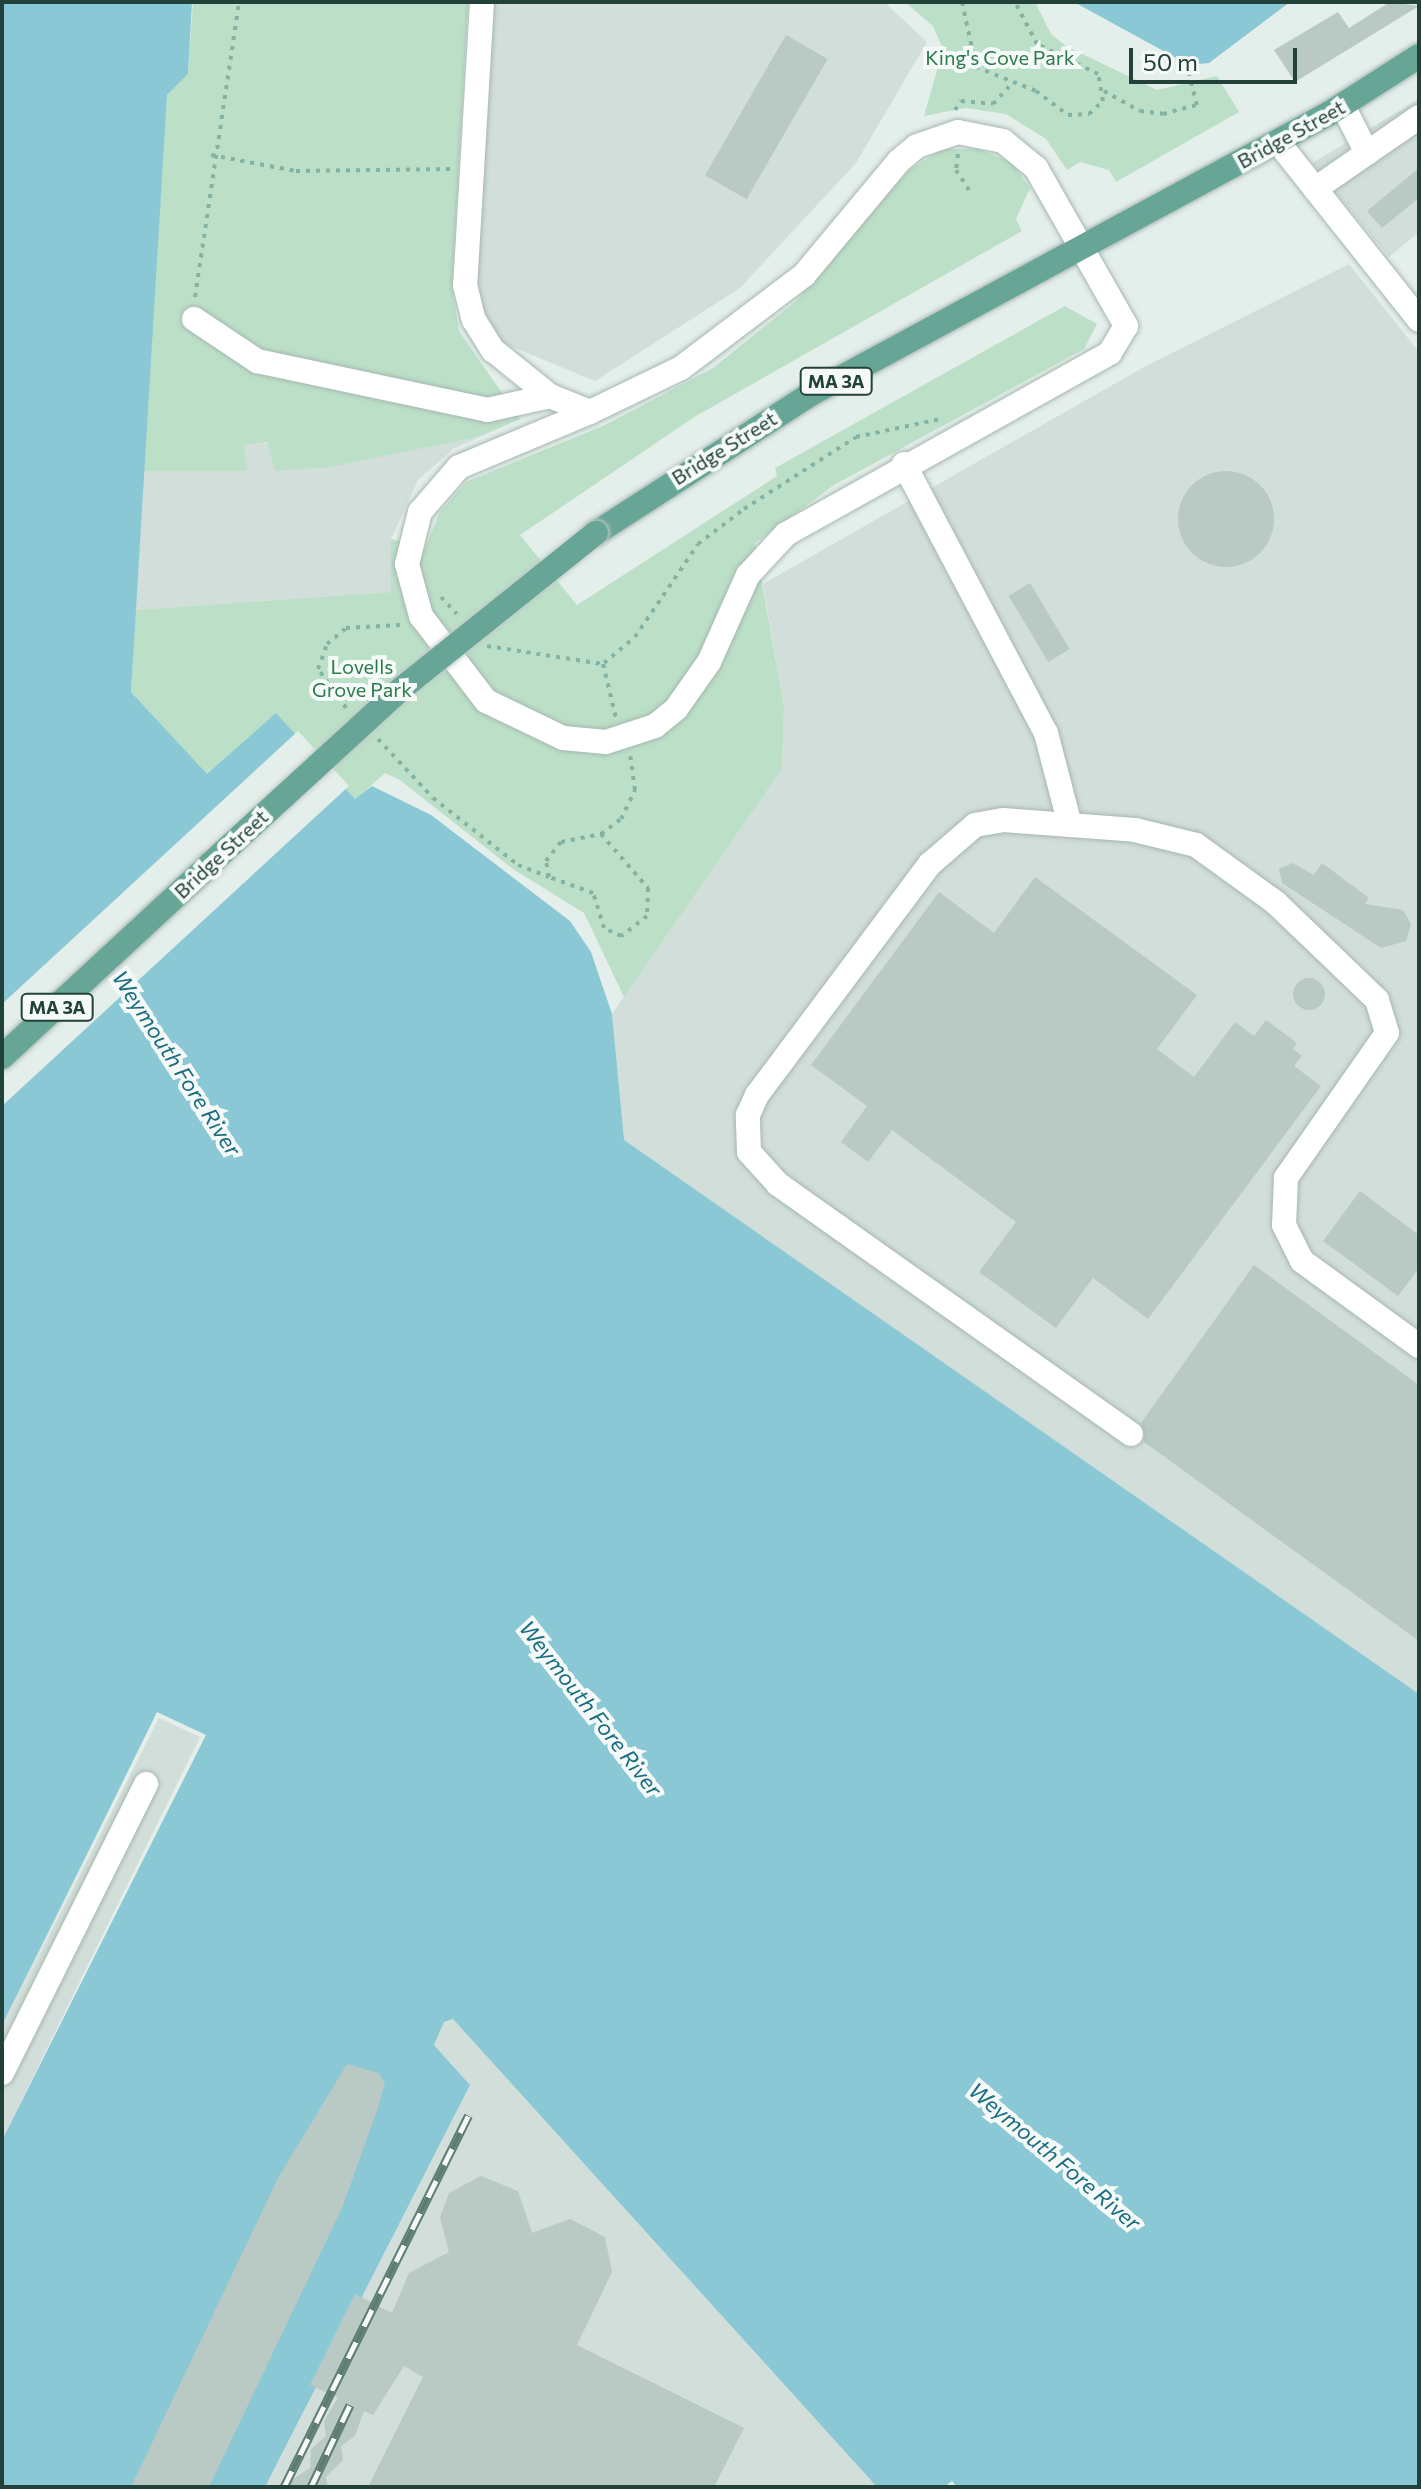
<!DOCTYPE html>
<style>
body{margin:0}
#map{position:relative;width:1421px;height:2489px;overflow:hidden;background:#e4eeea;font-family:Commissioner,sans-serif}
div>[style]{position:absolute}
.built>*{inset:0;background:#d2ded9}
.green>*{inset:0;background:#bce0c7}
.water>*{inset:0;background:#8ac8d5}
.pier>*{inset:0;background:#e4eeea}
.building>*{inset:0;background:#b9c9c3;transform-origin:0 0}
.round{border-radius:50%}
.path>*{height:4px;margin-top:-2px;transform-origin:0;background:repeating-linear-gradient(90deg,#83b3a5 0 4px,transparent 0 10px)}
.roads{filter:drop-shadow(0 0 2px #a6b7b1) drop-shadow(0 0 2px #a6b7b1)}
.minor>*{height:24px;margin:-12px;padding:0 12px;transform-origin:12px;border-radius:12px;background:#fff}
.major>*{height:24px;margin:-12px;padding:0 12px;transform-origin:12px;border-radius:12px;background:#67a597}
.rail>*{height:9px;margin-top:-4.5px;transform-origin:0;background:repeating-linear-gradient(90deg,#f5faf8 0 18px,#5d7c74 0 36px);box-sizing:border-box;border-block:2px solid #5d7c74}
.bridges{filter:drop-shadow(0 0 2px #c1cac8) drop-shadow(0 0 2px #c1cac8)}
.major-bridge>*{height:24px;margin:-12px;padding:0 12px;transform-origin:12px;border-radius:12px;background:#67a597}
span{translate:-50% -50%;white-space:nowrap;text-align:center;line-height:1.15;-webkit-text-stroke:8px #f5faf8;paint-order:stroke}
.shield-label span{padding:2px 6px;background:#f5faf8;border:2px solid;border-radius:6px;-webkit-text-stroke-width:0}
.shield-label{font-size:18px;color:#224139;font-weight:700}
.park-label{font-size:20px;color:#2a7a4b}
.street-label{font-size:20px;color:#224139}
.water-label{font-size:22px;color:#196d80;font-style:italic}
.frame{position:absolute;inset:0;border:4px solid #224139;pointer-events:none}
.scale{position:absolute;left:1129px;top:48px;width:168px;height:36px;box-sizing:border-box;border:4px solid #224139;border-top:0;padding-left:10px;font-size:24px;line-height:28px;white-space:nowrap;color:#224139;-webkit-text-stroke:6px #f5faf8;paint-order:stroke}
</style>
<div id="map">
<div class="built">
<div style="clip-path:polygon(490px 2px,884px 2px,927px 42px,856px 163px,740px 288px,595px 381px,489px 337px,473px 283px)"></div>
<div style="clip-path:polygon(1419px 99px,1419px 232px,1389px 257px,1312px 163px)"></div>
<div style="clip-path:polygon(1349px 264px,1419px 352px,1419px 1694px,623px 1140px,612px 1014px,782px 769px,784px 707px,763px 584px,1144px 367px)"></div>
<div style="clip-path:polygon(520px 419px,453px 449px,418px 480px,391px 539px,391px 592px,135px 610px,142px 471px,246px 471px,244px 445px)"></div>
<div style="clip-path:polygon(157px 1712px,206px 1735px,2px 2140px,2px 2025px)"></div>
<div style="clip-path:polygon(453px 2019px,877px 2487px,265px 2487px,470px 2085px,434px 2045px,444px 2022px)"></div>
</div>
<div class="green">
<div style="clip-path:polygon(193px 2px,468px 2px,452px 287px,459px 331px,520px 419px,476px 437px,330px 467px,275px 471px,267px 442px,244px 445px,247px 471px,142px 471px,167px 95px,188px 74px)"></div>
<div style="clip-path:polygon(905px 2px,1035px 2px,1051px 34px,1066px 46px,1157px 90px,1217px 76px,1239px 112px,1116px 182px,1109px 170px,1080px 162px,1067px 170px,1046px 139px,1006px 114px,965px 108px,924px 116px,943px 49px,933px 26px)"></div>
<div style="clip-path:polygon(942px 149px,978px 149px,1011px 162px,1030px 188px,1016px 219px,1022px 231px,696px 416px,520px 535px,577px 605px,777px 476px,775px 468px,1065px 306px,1097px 324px,1084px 349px,834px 485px,755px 543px,784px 707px,782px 769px,624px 997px,584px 913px,513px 869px,400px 780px,385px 773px,356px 799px,207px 775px,131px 692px,135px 610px,391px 592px,391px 539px,425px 548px,440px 512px,466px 482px,605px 425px,713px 368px,796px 301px,908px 171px)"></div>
</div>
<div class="water">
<div style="clip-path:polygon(2px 2px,192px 2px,188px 74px,167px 95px,131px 692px,207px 774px,276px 713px,355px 799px,372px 786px,431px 815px,570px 921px,591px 952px,612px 1014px,624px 1140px,1419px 1694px,1419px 2487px,957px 2487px,952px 2481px,944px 2487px,877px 2487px,453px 2019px,444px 2022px,434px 2045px,470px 2085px,265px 2487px,2px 2487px,2px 2140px,205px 1736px,157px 1713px,2px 2025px)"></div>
<div style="clip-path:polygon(1074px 2px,1290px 2px,1209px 63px,1189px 65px)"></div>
</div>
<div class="pier">
<div style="clip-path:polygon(298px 731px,349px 786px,2px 1106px,2px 1004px)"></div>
<div style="clip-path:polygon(157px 1712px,206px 1735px,2px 2140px,200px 1737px,159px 1718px,2px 2029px)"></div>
</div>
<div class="building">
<div style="clip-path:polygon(1390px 2px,1419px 6px,1295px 82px,1274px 50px,1338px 12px,1349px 28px)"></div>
<div style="left:786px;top:35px;width:48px;height:162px;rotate:30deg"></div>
<div style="clip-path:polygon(1419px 168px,1419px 198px,1382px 228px,1367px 211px)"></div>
<div class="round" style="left:1178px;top:471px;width:96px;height:96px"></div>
<div style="left:1030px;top:583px;width:77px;height:25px;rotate:59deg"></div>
<div style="clip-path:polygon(1293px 863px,1314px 875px,1322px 863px,1369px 898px,1365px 904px,1403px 910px,1411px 924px,1406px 941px,1381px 948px,1282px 883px,1279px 869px)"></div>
<div style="clip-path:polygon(1035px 877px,1197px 995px,1157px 1049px,1194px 1077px,1235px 1022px,1254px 1036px,1266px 1020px,1297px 1043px,1293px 1049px,1302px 1056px,1294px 1066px,1321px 1086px,1148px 1319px,1093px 1278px,1056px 1328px,979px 1272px,1016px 1222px,892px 1130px,868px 1162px,841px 1142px,867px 1106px,811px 1065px,939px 892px,994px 933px)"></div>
<div class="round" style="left:1293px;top:978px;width:32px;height:32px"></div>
<div style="clip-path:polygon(1360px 1191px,1419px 1235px,1419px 1268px,1398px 1296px,1323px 1241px)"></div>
<div style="clip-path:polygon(1254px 1265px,1419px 1385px,1419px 1641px,1144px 1442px,1141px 1423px)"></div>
<div style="clip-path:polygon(347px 2064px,379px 2073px,385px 2083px,378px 2108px,342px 2208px,209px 2487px,131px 2487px,278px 2178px)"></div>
<div style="clip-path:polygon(481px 2176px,518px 2191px,532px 2233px,570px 2219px,605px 2237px,612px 2272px,577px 2345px,744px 2428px,714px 2487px,368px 2487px,423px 2377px,404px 2366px,373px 2415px,364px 2411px,355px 2436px,341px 2446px,343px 2460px,326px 2477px,328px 2487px,281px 2487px,310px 2468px,311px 2449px,326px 2436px,324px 2421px,338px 2398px,310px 2385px,355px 2294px,392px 2313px,409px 2273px,449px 2252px,440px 2217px,449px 2193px)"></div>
</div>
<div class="path">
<div style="left:962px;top:2px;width:66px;rotate:77.8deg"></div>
<div style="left:976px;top:67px;width:65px;rotate:21.8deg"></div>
<div style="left:1036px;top:91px;width:40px;rotate:37deg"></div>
<div style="left:1068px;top:115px;width:21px;rotate:-3deg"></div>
<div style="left:1089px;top:114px;width:19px;rotate:-43deg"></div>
<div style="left:1103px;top:101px;width:27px;rotate:-100deg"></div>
<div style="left:1098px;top:74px;width:68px;rotate:-153.8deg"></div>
<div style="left:1037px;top:44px;width:47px;rotate:-117.6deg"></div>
<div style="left:1104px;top:91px;width:41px;rotate:29.1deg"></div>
<div style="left:1140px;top:111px;width:23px;rotate:7deg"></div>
<div style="left:1163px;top:114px;width:35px;rotate:-15deg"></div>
<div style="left:1197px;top:105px;width:31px;rotate:-105deg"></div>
<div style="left:955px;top:110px;width:11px;rotate:-56deg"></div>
<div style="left:961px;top:101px;width:32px;rotate:5deg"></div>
<div style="left:993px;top:104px;width:25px;rotate:-47deg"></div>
<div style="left:958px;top:154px;width:16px;rotate:97deg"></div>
<div style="left:956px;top:170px;width:30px;rotate:57deg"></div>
<div style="left:211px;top:155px;width:86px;rotate:10.7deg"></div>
<div style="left:296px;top:171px;width:155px;rotate:-0.7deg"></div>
<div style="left:195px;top:297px;width:298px;rotate:-81.5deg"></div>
<div style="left:441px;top:597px;width:23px;rotate:47deg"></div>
<div style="left:487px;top:646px;width:117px;rotate:8.8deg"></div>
<div style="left:603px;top:664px;width:56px;rotate:76.5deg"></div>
<div style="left:604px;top:663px;width:40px;rotate:-40deg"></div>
<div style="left:635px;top:637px;width:112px;rotate:-55.9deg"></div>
<div style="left:698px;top:544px;width:58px;rotate:-37.3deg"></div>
<div style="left:744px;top:509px;width:133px;rotate:-32.7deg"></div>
<div style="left:856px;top:437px;width:87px;rotate:-12deg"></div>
<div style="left:346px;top:708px;width:48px;rotate:-125.7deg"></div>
<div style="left:318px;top:669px;width:27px;rotate:-70deg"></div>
<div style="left:327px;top:644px;width:25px;rotate:-40deg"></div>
<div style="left:346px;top:628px;width:54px;rotate:-3.2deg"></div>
<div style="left:378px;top:739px;width:81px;rotate:47deg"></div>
<div style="left:433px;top:798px;width:108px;rotate:38.2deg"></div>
<div style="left:518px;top:865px;width:33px;rotate:21deg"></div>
<div style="left:601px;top:834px;width:72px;rotate:49deg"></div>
<div style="left:648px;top:888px;width:28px;rotate:92deg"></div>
<div style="left:647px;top:916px;width:33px;rotate:142deg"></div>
<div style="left:621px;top:936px;width:19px;rotate:-155deg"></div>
<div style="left:604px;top:928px;width:37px;rotate:-107deg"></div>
<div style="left:593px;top:893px;width:47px;rotate:-160deg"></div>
<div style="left:549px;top:877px;width:16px;rotate:-101deg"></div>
<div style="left:546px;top:861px;width:24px;rotate:-52deg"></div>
<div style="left:561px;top:842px;width:41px;rotate:-11.3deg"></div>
<div style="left:601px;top:834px;width:25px;rotate:-37deg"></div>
<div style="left:621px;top:819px;width:32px;rotate:-64deg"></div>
<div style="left:635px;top:790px;width:34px;rotate:-98deg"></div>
</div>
<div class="roads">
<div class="minor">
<div style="left:482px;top:2px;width:284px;rotate:93.4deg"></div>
<div style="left:465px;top:285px;width:36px;rotate:76deg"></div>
<div style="left:474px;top:320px;width:36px;rotate:58deg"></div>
<div style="left:493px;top:350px;width:73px;rotate:38.9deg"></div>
<div style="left:550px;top:396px;width:43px;rotate:21.8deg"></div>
<div style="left:590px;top:412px;width:101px;rotate:-25.8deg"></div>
<div style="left:681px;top:368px;width:154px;rotate:-37.1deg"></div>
<div style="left:804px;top:275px;width:148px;rotate:-50.2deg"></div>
<div style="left:899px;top:161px;width:23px;rotate:-40deg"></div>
<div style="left:917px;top:146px;width:43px;rotate:-18.9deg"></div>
<div style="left:958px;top:132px;width:46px;rotate:11.3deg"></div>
<div style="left:1003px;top:141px;width:43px;rotate:39.3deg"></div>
<div style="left:1036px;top:168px;width:182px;rotate:60.3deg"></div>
<div style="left:1126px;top:326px;width:31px;rotate:121deg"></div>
<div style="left:1110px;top:353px;width:371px;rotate:150.8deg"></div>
<div style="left:786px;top:534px;width:56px;rotate:132.8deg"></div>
<div style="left:748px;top:575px;width:95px;rotate:114.1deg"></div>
<div style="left:709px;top:662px;width:57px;rotate:125.1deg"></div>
<div style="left:676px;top:709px;width:27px;rotate:141deg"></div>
<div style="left:655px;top:726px;width:52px;rotate:161.9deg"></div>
<div style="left:606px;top:742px;width:43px;rotate:-174.7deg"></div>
<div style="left:563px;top:738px;width:85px;rotate:-154.3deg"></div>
<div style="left:486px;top:701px;width:107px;rotate:-127.4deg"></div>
<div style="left:421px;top:616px;width:54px;rotate:-105.1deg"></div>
<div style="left:407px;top:564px;width:54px;rotate:-76deg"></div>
<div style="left:420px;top:512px;width:60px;rotate:-49.1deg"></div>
<div style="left:459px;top:467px;width:142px;rotate:-22.8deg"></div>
<div style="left:1343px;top:106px;width:53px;rotate:62.9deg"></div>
<div style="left:1278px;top:142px;width:227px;rotate:51.6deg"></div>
<div style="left:1315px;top:189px;width:126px;rotate:-34.7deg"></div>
<div style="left:194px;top:319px;width:76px;rotate:33.7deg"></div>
<div style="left:257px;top:361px;width:235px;rotate:12deg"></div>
<div style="left:487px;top:410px;width:65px;rotate:-12.5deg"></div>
<div style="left:904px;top:464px;width:304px;rotate:62.2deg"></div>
<div style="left:1046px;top:733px;width:95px;rotate:75.4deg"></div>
<div style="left:1131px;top:1434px;width:433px;rotate:-144.7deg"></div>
<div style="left:778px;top:1184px;width:43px;rotate:-132.2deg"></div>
<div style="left:749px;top:1152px;width:37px;rotate:-92deg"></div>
<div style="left:748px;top:1115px;width:22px;rotate:-66deg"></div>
<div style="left:757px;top:1095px;width:289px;rotate:-53.2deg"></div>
<div style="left:930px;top:864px;width:60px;rotate:-40.9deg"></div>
<div style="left:975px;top:825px;width:28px;rotate:-10deg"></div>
<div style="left:1003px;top:820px;width:132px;rotate:4.3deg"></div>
<div style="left:1135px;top:830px;width:63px;rotate:13.8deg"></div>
<div style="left:1196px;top:845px;width:99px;rotate:35.9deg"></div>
<div style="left:1276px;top:903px;width:140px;rotate:43.8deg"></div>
<div style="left:1377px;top:1000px;width:34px;rotate:73deg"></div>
<div style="left:1387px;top:1033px;width:177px;rotate:124.9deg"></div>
<div style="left:1286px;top:1178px;width:47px;rotate:92.4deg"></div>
<div style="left:1284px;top:1225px;width:40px;rotate:63.4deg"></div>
<div style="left:1302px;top:1261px;width:145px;rotate:36deg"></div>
<div style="left:2px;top:2073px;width:323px;rotate:-63.5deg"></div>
</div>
<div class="major">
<div style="left:596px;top:533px;width:254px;rotate:-32.9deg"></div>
<div style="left:809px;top:395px;width:592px;rotate:-28.43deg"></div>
<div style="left:1330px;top:113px;width:106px;rotate:-32.6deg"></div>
<div style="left:2px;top:1057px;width:282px;rotate:-42.8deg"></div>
</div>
</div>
<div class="rail">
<div style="left:284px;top:2487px;width:415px;rotate:-63.6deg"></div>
<div style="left:311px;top:2487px;width:91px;rotate:-64.6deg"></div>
</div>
<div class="bridges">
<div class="major-bridge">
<div style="left:209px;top:865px;width:260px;rotate:-42.5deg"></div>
<div style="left:401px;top:689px;width:250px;rotate:-38.7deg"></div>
</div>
</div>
<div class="shield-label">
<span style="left:836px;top:381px">MA 3A</span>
<span style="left:57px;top:1007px">MA 3A</span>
</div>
<div class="park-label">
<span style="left:1000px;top:57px">King's Cove Park</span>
<span style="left:362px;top:678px">Lovells<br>Grove Park</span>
</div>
<div class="street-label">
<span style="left:1291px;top:134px;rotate:-29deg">Bridge Street</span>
<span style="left:724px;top:448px;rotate:-32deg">Bridge Street</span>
<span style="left:221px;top:854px;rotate:-43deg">Bridge Street</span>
</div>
<div class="water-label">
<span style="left:177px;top:1063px;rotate:57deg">Weymouth Fore River</span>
<span style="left:591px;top:1708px;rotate:52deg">Weymouth Fore River</span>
<span style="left:1055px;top:2156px;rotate:40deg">Weymouth Fore River</span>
</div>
<div class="frame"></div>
<div class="scale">50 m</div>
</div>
